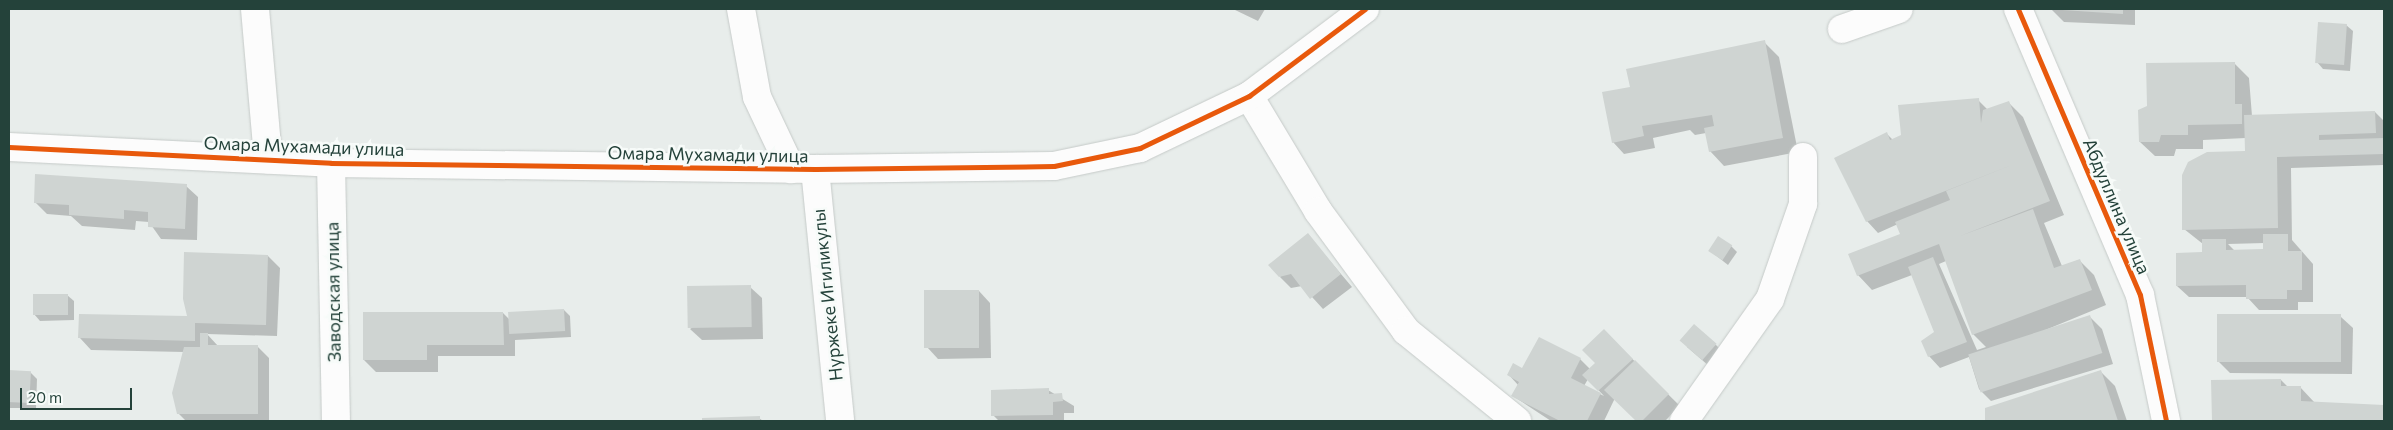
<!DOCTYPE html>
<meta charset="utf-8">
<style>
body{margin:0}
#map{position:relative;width:2393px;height:430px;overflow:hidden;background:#e8edeb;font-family:Commissioner,sans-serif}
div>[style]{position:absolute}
.shadow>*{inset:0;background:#0003}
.building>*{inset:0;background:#cfd4d2;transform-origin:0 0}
.roads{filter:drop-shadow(0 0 1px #c5cac8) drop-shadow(0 0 1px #c5cac8)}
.minor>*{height:28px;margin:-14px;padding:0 14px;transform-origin:14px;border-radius:14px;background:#fcfcfc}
.cycleway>*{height:5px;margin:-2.5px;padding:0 2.5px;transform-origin:2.5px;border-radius:2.5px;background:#e8590c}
span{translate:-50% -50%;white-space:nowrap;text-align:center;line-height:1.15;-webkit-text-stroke:5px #f7fbf9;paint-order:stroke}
.street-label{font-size:18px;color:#24423a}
.frame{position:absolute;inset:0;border:10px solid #24423a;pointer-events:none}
.scale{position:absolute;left:20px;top:388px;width:112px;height:22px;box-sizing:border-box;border:2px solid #24423a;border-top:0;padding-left:6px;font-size:15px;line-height:18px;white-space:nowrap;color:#24423a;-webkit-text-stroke:4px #f7fbf9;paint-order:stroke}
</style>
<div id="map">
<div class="shadow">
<div style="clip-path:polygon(1233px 9px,1265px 9px,1258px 21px)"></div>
<div style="clip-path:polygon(2135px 9px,2135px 25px,2064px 22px,2052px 10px)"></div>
<div style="clip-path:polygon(2346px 25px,2353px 31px,2350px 71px,2323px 69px,2317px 62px)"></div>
<div style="clip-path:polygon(1764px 42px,1779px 57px,1798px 152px,1724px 166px,1710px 151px,1706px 133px,1695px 135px,1690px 130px,1653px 138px,1655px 148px,1624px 154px,1613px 142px,1631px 88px)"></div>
<div style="clip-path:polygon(evenodd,2234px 63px,2249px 78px,2252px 116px,2375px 112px,2384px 121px,2384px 165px,2291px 168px,2292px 240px,2313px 264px,2313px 302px,2298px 302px,2298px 310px,2259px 310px,2247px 297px,2189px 297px,2177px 286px,2203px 254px,2203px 244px,2184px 229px,2246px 153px,2246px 138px,2203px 140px,2203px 149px,2176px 149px,2174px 156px,2155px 156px,2140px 142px,2234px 63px,2265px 243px,2265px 251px,2235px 251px,2228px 244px,2265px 243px)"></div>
<div style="clip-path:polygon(evenodd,1978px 100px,1988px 110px,2008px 102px,2023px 117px,2064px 215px,2044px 223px,2062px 266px,2079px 260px,2094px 275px,2106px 305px,2043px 331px,2090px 317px,2102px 329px,2113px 364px,1991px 401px,1979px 389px,1969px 357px,1940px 368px,1929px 356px,1935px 332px,1912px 275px,1872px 290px,1858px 275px,1902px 234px,1898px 224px,1878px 233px,1867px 221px,1887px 134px,1893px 140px,1978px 100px,1946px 261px,1973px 334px,1986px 347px,1977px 350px,1939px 264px,1946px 261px)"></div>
<div style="clip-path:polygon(186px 186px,198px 197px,197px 240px,161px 239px,149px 222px,136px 221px,135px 230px,82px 226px,71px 216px,47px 214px,35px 202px)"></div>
<div style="clip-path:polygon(1308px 235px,1352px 287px,1323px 309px,1302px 286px,1291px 288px,1280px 277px)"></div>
<div style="clip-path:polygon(1731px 246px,1737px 252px,1728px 265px,1709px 250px)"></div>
<div style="clip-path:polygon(268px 256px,280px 268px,277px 336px,207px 334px,218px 346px,257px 346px,269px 358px,269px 421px,186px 421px,178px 413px,184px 352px,91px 350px,80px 338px,189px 317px)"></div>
<div style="clip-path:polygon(750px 287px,762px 298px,763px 339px,702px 340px,690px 329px)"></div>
<div style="clip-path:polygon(979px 291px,990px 303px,991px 358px,938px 359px,927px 347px)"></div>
<div style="clip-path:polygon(67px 295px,74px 301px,74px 320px,40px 321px,34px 314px)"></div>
<div style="clip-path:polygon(564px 310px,570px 316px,571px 337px,515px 340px,515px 356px,438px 356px,438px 372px,376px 372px,364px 360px,503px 313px,509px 319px)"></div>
<div style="clip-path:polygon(2341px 317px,2353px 328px,2352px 374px,2230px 373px,2218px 361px)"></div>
<div style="clip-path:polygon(evenodd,1604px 331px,1680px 406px,1665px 421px,1637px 421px,1615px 398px,1604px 421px,1551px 421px,1513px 396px,1518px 385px,1509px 375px,1523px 370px,1580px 359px,1590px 369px,1597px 363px,1604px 331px,1588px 379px,1604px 396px,1584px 386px,1588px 379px)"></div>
<div style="clip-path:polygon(1716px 345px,1722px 351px,1709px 366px,1687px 347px)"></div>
<div style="clip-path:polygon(9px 371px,30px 372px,37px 379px,36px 408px,9px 408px)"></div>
<div style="clip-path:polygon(2100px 371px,2115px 386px,2127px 421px,1985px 421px,1986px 409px)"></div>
<div style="clip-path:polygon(2281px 380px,2288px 387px,2300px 387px,2315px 403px,2384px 406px,2384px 421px,2213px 421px,2212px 381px)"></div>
<div style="clip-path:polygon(1048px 390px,1074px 406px,1074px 413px,1064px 413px,1064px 421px,999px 421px,993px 415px)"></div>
<div style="clip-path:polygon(759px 418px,763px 421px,703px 421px,703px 419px)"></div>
</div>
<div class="building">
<div style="clip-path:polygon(2047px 9px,2123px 9px,2123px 14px)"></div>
<div style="left:2318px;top:22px;width:29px;height:41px;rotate:4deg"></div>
<div style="clip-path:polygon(1765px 40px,1783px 138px,1709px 152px,1704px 128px,1714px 126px,1712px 115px,1642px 126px,1644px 136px,1612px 143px,1602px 92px,1630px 87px,1626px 69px)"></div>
<div style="clip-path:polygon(2235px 62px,2235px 104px,2242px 104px,2242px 124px,2188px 125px,2188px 135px,2161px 135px,2159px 142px,2139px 142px,2138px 110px,2147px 106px,2146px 63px)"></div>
<div style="clip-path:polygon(1979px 98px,1981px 123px,1983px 110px,2009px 101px,2050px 201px,1960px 236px,2033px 209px,2054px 268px,2080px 259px,2092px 290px,1972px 335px,1939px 244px,1857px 276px,1848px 254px,1900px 234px,1895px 222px,1950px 200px,1946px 191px,2017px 163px,1866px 222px,1834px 158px,1887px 132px,1890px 140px,1901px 135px,1898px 105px)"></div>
<div style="clip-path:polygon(2375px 111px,2376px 133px,2319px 135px,2319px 140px,2384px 138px,2384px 154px,2277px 157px,2278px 228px,2182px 230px,2182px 175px,2188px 162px,2207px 152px,2245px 151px,2244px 115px)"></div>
<div style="clip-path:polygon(35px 174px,187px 184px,185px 229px,148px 227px,148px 212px,124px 210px,124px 219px,69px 215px,69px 205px,34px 203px)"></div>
<div style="clip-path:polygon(1308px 233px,1341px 274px,1310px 299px,1291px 274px,1279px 277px,1268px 265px)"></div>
<div style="clip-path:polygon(2263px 234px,2288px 234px,2288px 251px,2302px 251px,2302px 290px,2287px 290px,2287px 299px,2246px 299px,2246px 285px,2176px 286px,2176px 253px,2202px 252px,2202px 239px,2226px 239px,2226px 250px,2263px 249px)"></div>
<div style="left:1718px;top:236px;width:17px;height:18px;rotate:33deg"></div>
<div style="clip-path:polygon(184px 252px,268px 255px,266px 325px,195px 323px,195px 341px,78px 338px,79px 314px,187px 316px,183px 299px)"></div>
<div style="clip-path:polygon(1933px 257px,1967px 342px,1928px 357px,1921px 341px,1934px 332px,1908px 267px)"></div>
<div style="left:751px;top:285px;width:42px;height:64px;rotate:89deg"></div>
<div style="left:924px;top:290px;width:55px;height:58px"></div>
<div style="left:33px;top:294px;width:35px;height:21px"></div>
<div style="left:564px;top:309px;width:22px;height:56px;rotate:87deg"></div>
<div style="clip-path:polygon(363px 312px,503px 312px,504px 345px,427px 345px,427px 360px,363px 360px)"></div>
<div style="left:2217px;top:314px;width:124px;height:48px"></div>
<div style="left:2090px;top:315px;width:40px;height:128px;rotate:72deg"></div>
<div style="left:1694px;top:324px;width:30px;height:22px;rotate:41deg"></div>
<div style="clip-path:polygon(1604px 329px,1633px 359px,1598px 391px,1582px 375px,1595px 363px,1582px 350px)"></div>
<div style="clip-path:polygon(200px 333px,208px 333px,208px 345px,258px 345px,258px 414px,177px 414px,172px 393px,184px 347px,200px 347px)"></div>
<div style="clip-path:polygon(1539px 337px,1581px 358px,1571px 378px,1601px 393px,1587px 421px,1560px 421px,1511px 396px,1519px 382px,1507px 375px,1513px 363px,1522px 368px)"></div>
<div style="clip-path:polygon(1635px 360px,1669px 394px,1642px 421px,1636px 421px,1604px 390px)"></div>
<div style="left:9px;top:370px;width:22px;height:32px;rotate:3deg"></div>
<div style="clip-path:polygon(2101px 370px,2118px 421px,1985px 421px,1985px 408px)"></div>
<div style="clip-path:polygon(2281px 379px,2281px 386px,2301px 386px,2301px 401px,2384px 405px,2384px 421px,2212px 421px,2211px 380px)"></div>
<div style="clip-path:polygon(1049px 388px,1049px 394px,1062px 393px,1063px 401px,1053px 402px,1053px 415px,991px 416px,991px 390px)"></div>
<div style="clip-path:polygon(760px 416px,760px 421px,702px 421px,702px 418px)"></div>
</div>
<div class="roads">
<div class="minor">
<div style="left:255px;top:9px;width:151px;rotate:85deg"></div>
<div style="left:741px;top:9px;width:89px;rotate:79.7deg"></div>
<div style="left:757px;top:97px;width:80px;rotate:64.7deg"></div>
<div style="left:2018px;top:9px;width:311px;rotate:66.9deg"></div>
<div style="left:2140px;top:295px;width:129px;rotate:78.3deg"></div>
<div style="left:1842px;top:29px;width:60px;rotate:-19.3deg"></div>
<div style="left:1249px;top:96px;width:134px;rotate:59deg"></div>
<div style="left:1318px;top:211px;width:149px;rotate:53.7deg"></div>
<div style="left:1406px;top:331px;width:143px;rotate:39deg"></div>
<div style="left:9px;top:147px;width:322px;rotate:2.8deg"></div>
<div style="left:331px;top:163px;width:484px;rotate:0.7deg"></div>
<div style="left:815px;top:169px;width:239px;rotate:-0.7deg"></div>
<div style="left:1054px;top:166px;width:88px;rotate:-11.8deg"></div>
<div style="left:1140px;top:148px;width:121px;rotate:-25.5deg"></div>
<div style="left:1249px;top:96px;width:145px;rotate:-36.9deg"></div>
<div style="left:331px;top:163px;width:258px;rotate:88.9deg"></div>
<div style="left:815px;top:169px;width:253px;rotate:84.3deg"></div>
<div style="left:1684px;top:421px;width:149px;rotate:-54.8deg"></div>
<div style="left:1770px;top:299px;width:101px;rotate:-70.8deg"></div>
<div style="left:1803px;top:204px;width:47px;rotate:-90deg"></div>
</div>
</div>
<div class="cycleway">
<div style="left:2018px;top:9px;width:311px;rotate:66.9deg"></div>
<div style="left:2140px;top:295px;width:129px;rotate:78.3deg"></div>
<div style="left:9px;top:147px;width:322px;rotate:2.8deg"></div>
<div style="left:331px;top:163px;width:484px;rotate:0.7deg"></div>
<div style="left:815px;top:169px;width:239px;rotate:-0.7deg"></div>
<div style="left:1054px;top:166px;width:88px;rotate:-11.8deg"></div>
<div style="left:1140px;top:148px;width:121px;rotate:-25.5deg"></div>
<div style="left:1249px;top:96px;width:145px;rotate:-36.9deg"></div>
</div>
<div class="street-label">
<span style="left:304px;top:146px;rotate:2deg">Омара Мухамади улица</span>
<span style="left:708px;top:154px;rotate:1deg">Омара Мухамади улица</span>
<span style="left:2117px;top:206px;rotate:67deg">Абдуллина улица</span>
<span style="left:333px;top:292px;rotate:-91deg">Заводская улица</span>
<span style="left:827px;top:295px;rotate:-96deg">Нуржеке Игиликулы</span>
</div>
<div class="frame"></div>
<div class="scale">20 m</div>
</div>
